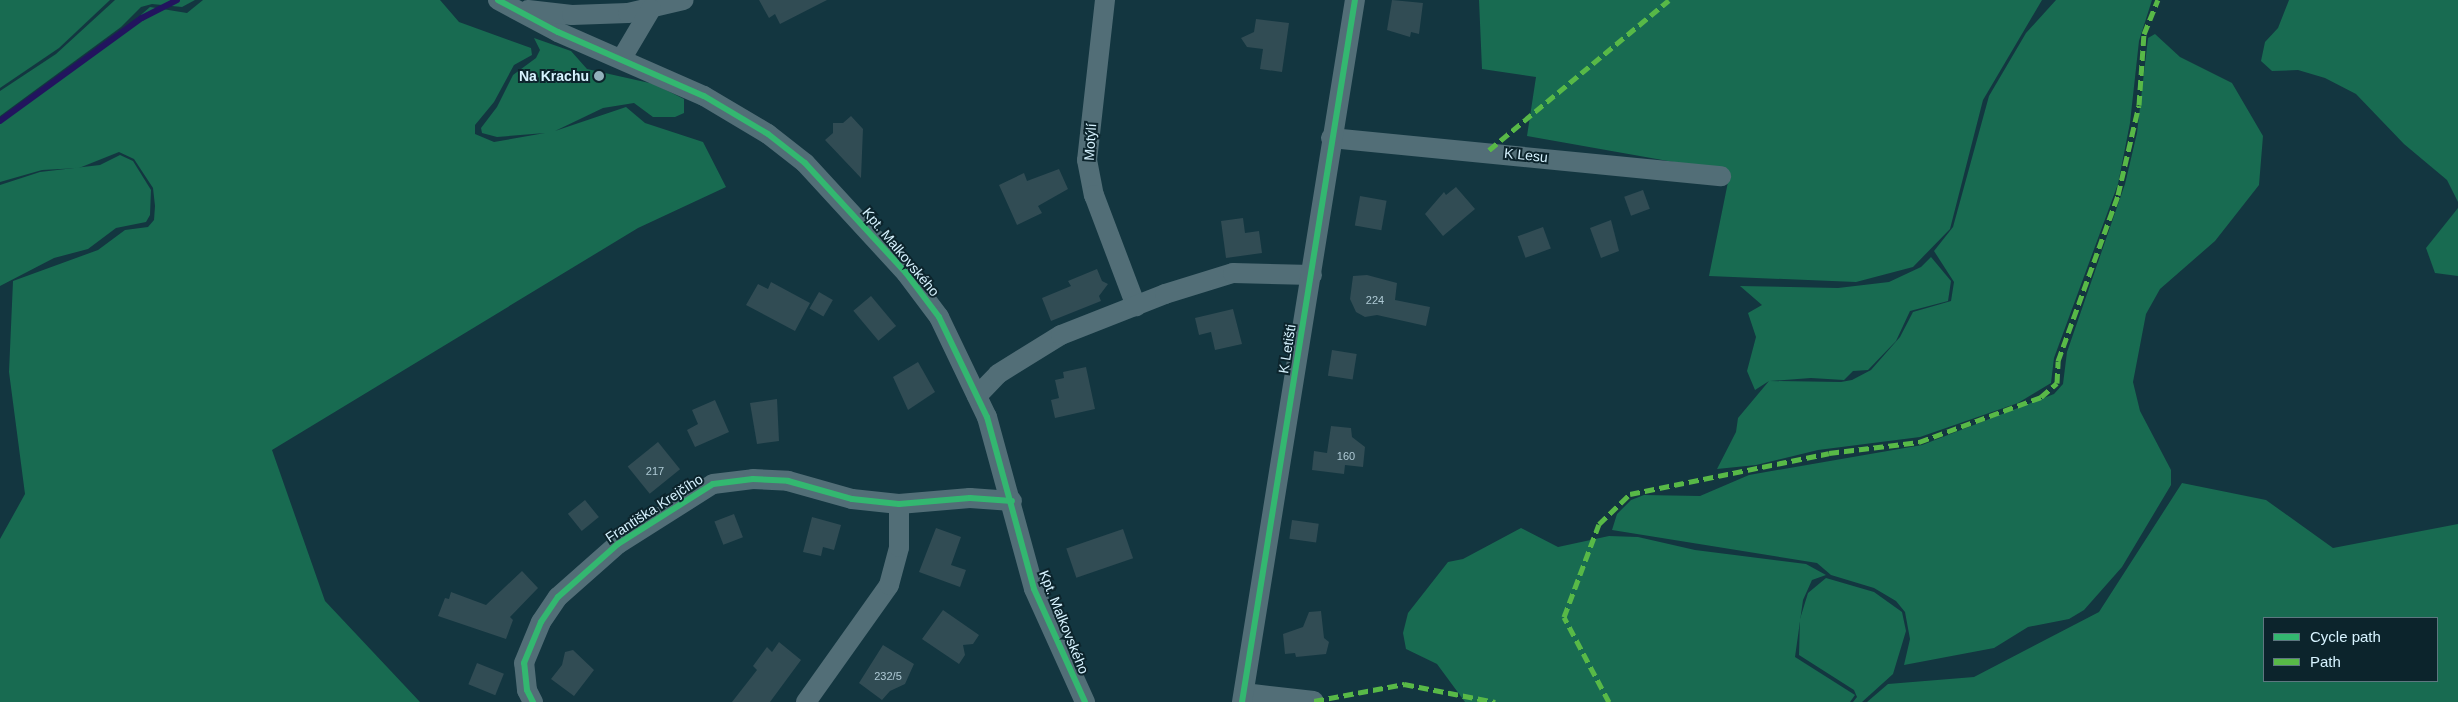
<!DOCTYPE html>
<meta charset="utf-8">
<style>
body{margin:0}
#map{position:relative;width:2458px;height:702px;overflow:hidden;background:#133640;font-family:Helvetica,sans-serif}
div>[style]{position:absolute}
.green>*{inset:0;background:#186b51}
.stream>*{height:5.5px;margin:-2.75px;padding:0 2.75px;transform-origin:2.75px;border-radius:2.75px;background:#22145e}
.building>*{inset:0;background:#314c54;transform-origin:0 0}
.minor>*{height:20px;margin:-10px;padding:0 10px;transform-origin:10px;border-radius:10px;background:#526e77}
.quiet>*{height:5px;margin-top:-2.5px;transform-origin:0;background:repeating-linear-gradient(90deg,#58b947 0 10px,transparent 0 15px)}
.cycleway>*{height:6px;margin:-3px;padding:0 3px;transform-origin:3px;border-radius:3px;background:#33b770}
.dots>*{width:14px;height:14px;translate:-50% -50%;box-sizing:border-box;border:2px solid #0c242c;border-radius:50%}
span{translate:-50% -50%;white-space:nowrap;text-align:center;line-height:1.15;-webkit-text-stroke:4px #0c242c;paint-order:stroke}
.number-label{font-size:11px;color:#aec9d4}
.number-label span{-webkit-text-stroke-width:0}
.poi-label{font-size:14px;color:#d7f3ff;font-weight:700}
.right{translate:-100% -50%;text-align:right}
.street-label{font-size:14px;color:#d7f3ff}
.legend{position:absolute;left:2263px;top:617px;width:175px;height:65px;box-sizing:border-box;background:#0c242c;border:1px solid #5d7780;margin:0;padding:6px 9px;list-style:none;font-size:15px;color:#d7f3ff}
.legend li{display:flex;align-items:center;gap:10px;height:25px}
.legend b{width:25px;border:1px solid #5d7780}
</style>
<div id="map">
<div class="green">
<div style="clip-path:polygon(0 0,110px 0,59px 48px,0 88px)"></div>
<div style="clip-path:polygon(115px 0,195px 0,182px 7px,152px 4px,141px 7px,121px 27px,0 116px,0 91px,56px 54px)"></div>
<div style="clip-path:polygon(203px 0,440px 0,459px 22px,531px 48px,532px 55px,514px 65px,494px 102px,475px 125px,475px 134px,494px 142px,545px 133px,497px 137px,482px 133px,481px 128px,497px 107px,513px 75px,536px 58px,540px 50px,534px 38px,571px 51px,587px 69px,654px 84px,684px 99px,684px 113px,675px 117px,653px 117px,634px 103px,603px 108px,555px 131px,626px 107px,645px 123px,703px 142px,726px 187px,638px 228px,272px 450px,325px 601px,420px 702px,0 702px,0 539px,25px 494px,9px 372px,13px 281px,98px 250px,125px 230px,148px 227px,154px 220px,155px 206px,153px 188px,134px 159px,119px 152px,79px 168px,42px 170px,0 182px,0 120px,105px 46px,150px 7px,187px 13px)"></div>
<div style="clip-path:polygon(1479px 0,2042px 0,1983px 100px,1950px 229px,1913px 267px,1856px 282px,1709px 276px,1730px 172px,1527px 136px,1536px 77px,1482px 69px)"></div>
<div style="clip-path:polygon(2056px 0,2152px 0,2139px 41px,2130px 123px,2118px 184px,2054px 358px,2051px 383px,2018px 403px,1920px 437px,1818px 450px,1756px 465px,1717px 469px,1736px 432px,1738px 418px,1769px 381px,1755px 390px,1747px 371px,1756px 337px,1748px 313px,1762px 305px,1740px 286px,1838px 288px,1889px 282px,1921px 267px,1931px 257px,1951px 281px,1948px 301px,1910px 311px,1896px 341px,1868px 370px,1853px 371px,1844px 380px,1811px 378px,1770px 381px,1841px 382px,1852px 380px,1871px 370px,1900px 337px,1913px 312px,1951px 301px,1954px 282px,1934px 251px,1953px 227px,1989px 96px,2026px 33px)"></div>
<div style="clip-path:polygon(2289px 0,2458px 0,2458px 202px,2447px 180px,2404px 144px,2356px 94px,2325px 78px,2298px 70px,2272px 71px,2261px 61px,2265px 42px,2278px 28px)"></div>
<div style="clip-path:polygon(2155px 34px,2180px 57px,2232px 83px,2263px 136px,2259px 185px,2215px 241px,2160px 289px,2146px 314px,2133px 382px,2140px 411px,2171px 470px,2171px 485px,2122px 567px,2084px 610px,2069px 619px,2028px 627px,1994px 648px,1904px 665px,1910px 639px,1905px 612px,1896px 601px,1874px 588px,1831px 575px,1817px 563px,1612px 530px,1617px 514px,1631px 500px,1644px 495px,1700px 496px,1749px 475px,1922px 445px,2054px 394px,2063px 384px,2067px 352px,2125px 184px,2137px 133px,2148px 38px)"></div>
<div style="clip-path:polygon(120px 155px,133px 161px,151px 190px,150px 215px,146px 222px,116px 228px,88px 249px,54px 258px,0 286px,0 185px,40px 172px,100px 165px)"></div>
<div style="clip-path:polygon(2458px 208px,2458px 276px,2435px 273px,2426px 248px)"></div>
<div style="clip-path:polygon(evenodd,2182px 483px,2266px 500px,2333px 548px,2458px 524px,2458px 702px,1867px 702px,1888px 684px,1974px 677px,2099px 612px,2182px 483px,2264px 618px,2437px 618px,2437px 681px,2264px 681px,2264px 618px)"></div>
<div style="clip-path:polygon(1521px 528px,1558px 547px,1609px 536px,1638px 537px,1695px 550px,1806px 564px,1826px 575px,1812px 580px,1803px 600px,1795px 657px,1855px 695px,1850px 702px,1465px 702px,1437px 664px,1406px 649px,1403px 633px,1408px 613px,1448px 562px,1463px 559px)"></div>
<div style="clip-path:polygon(1826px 578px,1874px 592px,1902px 612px,1906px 631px,1893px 674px,1862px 702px,1853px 702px,1857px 697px,1854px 690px,1799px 655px,1800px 619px,1808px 593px)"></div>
</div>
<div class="stream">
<div style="left:0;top:121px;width:175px;rotate:-36deg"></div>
<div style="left:142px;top:18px;width:39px;rotate:-27deg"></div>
</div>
<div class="building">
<div style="clip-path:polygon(759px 0,827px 0,780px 24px,775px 14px,769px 18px)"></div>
<div style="clip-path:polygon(1392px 0,1423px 3px,1419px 34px,1411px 32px,1410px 37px,1387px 30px)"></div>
<div style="clip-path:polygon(1256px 19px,1289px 23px,1282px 72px,1260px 69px,1263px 49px,1247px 47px,1241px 38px,1254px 32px)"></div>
<div style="clip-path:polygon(851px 116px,863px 129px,861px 178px,825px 140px,833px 133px,833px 123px,843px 123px)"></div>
<div style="clip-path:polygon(1059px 169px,1068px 189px,1038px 206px,1042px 213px,1017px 225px,999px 185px,1024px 173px,1027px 181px)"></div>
<div style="clip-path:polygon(1456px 187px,1475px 209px,1443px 236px,1425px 214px,1444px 192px,1446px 195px)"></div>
<div style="left:1643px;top:190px;width:20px;height:20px;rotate:70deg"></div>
<div style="left:1360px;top:196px;width:27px;height:30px;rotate:10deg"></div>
<div style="clip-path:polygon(1243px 218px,1245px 233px,1259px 231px,1262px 253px,1226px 258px,1221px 221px)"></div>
<div style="clip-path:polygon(1611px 220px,1619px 251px,1601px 258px,1590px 228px)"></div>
<div style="left:1543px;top:227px;width:23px;height:27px;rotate:70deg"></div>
<div style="clip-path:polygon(1097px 269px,1102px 281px,1108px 284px,1099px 296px,1101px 301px,1051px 321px,1042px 298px,1071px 286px,1068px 281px)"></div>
<div style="clip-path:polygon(1367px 275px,1397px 283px,1395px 300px,1430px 307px,1426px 326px,1377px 315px,1365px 317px,1356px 312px,1350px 299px,1353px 276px)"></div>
<div style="clip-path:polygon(771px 282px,810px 303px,795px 331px,746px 305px,758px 284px,768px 289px)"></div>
<div style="left:819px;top:292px;width:16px;height:19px;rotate:30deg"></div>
<div style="left:871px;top:296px;width:39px;height:23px;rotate:50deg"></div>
<div style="clip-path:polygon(1233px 309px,1242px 344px,1215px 350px,1211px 332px,1199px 335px,1195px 318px)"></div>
<div style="left:1332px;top:350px;width:25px;height:26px;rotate:9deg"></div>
<div style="clip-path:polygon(918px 362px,935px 392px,908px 410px,893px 377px)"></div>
<div style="clip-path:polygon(1086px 367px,1095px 409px,1055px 418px,1051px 400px,1059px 398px,1055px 380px,1064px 378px,1063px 372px)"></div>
<div style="clip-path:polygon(777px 399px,779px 441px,757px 444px,750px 403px)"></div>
<div style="clip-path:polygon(715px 400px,729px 432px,695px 447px,687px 430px,698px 424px,692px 410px)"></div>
<div style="clip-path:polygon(1331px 426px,1351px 428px,1352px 437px,1365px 447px,1363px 467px,1345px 465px,1344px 474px,1312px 470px,1314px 451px,1327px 453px)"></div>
<div style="left:658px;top:442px;width:35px;height:39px;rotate:51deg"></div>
<div style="left:585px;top:500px;width:22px;height:22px;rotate:51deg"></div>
<div style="left:734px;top:514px;width:25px;height:21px;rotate:69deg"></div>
<div style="clip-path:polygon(812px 517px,841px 525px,834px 550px,823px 547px,821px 556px,803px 552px)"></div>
<div style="left:1292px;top:520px;width:27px;height:19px;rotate:8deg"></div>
<div style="clip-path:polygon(936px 528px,961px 537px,951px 565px,966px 570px,960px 587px,919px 572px)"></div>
<div style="left:1123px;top:529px;width:31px;height:60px;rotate:71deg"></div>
<div style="clip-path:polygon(522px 571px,538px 588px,510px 617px,513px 620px,506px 639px,438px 616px,445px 598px,449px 599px,451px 592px,486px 605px)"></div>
<div style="clip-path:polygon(943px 610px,979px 635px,973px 644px,963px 645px,965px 655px,959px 664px,922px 639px)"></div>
<div style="clip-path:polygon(1321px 611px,1324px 638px,1329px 642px,1326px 654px,1296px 657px,1295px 653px,1285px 654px,1283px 634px,1303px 627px,1309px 612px)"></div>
<div style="clip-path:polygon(779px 642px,801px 660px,770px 702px,732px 702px,757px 670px,753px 666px,767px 647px,772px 652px)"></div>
<div style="clip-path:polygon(883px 645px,914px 664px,905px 684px,890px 691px,882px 700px,859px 683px)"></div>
<div style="clip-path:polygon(573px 650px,594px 670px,574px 696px,551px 679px,562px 665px,565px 652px)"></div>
<div style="left:477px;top:663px;width:29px;height:23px;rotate:22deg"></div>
</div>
<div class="minor">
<div style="left:498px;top:0;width:68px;rotate:28.1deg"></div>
<div style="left:558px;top:32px;width:159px;rotate:23.7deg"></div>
<div style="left:704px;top:96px;width:74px;rotate:30.7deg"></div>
<div style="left:768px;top:134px;width:47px;rotate:38.1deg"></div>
<div style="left:805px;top:163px;width:149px;rotate:47.4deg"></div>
<div style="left:906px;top:273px;width:55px;rotate:53.1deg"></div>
<div style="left:939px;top:317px;width:111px;rotate:64.4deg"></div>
<div style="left:987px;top:417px;width:178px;rotate:74.7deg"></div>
<div style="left:1034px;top:589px;width:124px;rotate:65.7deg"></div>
<div style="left:1105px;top:0;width:161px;rotate:96.4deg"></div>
<div style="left:1087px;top:160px;width:36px;rotate:79deg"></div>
<div style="left:1094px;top:195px;width:119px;rotate:69.3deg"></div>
<div style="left:528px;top:10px;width:44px;rotate:6.5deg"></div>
<div style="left:572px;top:15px;width:56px;rotate:-2deg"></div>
<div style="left:628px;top:13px;width:57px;rotate:-13.1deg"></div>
<div style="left:622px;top:58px;width:57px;rotate:-59.4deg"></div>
<div style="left:1331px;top:138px;width:392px;rotate:5.6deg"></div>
<div style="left:977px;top:396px;width:30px;rotate:-46deg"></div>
<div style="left:998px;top:374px;width:74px;rotate:-31.8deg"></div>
<div style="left:1061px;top:335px;width:112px;rotate:-21.5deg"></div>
<div style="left:1165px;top:294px;width:71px;rotate:-17.2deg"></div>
<div style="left:1233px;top:273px;width:79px;rotate:1.5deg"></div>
<div style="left:1244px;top:693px;width:70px;rotate:6.5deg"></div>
<div style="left:533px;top:702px;width:13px;rotate:-117deg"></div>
<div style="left:527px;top:690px;width:27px;rotate:-96deg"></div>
<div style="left:524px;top:663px;width:44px;rotate:-67.5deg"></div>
<div style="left:541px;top:622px;width:30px;rotate:-56deg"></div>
<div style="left:558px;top:597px;width:80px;rotate:-41.5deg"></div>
<div style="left:618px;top:544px;width:112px;rotate:-32.3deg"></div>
<div style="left:713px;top:484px;width:40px;rotate:-7.1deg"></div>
<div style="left:753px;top:479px;width:35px;rotate:3deg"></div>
<div style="left:788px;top:481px;width:66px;rotate:15.7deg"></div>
<div style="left:852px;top:499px;width:47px;rotate:6.1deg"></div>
<div style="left:899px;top:504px;width:71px;rotate:-4.8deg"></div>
<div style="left:970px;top:498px;width:42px;rotate:4.1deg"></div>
<div style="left:806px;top:702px;width:143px;rotate:-54.6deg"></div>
<div style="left:889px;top:585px;width:39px;rotate:-75deg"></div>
<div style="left:899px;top:547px;width:43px;rotate:-90deg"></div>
<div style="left:1242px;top:702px;width:711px;rotate:-80.86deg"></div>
</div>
<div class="quiet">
<div style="left:1489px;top:150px;width:234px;rotate:-39.8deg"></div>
<div style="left:1314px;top:701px;width:92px;rotate:-10.7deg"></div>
<div style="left:1404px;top:684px;width:93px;rotate:11.2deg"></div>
<div style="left:1609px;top:702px;width:96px;rotate:-117.9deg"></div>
<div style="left:1564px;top:617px;width:99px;rotate:-69.4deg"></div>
<div style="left:1599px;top:524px;width:43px;rotate:-44.1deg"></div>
<div style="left:1630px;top:494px;width:203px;rotate:-11.6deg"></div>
<div style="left:1829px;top:453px;width:91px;rotate:-7deg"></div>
<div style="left:1919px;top:442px;width:130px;rotate:-20.2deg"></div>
<div style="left:2041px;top:397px;width:21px;rotate:-41deg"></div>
<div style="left:2057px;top:383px;width:22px;rotate:-87deg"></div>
<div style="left:2058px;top:361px;width:177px;rotate:-70.1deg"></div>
<div style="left:2118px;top:195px;width:92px;rotate:-76.9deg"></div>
<div style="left:2139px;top:105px;width:71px;rotate:-86deg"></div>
<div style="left:2144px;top:34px;width:37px;rotate:-68deg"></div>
</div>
<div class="cycleway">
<div style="left:498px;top:0;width:68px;rotate:28.1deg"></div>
<div style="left:558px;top:32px;width:159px;rotate:23.7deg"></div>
<div style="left:704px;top:96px;width:74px;rotate:30.7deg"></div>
<div style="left:768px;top:134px;width:47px;rotate:38.1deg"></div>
<div style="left:805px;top:163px;width:149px;rotate:47.4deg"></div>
<div style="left:906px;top:273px;width:55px;rotate:53.1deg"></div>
<div style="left:939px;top:317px;width:111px;rotate:64.4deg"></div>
<div style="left:987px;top:417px;width:178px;rotate:74.7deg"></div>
<div style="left:1034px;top:589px;width:124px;rotate:65.7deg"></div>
<div style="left:533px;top:702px;width:13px;rotate:-117deg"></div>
<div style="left:527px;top:690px;width:27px;rotate:-96deg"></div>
<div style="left:524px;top:663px;width:44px;rotate:-67.5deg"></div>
<div style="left:541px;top:622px;width:30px;rotate:-56deg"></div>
<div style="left:558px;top:597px;width:80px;rotate:-41.5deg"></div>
<div style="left:618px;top:544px;width:112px;rotate:-32.3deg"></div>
<div style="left:713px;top:484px;width:40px;rotate:-7.1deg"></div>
<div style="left:753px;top:479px;width:35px;rotate:3deg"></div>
<div style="left:788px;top:481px;width:66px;rotate:15.7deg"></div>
<div style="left:852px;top:499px;width:47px;rotate:6.1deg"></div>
<div style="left:899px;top:504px;width:71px;rotate:-4.8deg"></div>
<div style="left:970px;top:498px;width:42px;rotate:4.1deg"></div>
<div style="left:1242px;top:702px;width:711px;rotate:-80.86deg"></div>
</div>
<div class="dots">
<div style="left:599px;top:76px;background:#92b1bc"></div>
</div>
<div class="number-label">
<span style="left:1375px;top:300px">224</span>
<span style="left:1346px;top:456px">160</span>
<span style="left:655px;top:471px">217</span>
<span style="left:888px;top:676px">232/5</span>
</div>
<div class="poi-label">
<span class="right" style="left:589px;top:76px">Na Krachu</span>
</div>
<div class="street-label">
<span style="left:1090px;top:142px;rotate:-86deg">Motýlí</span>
<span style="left:1526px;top:155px;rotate:6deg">K Lesu</span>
<span style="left:901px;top:252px;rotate:50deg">Kpt. Malkovského</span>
<span style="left:1287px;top:349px;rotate:-81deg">K Letišti</span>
<span style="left:654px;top:508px;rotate:-33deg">Františka Krejčího</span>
<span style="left:1064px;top:622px;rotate:68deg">Kpt. Malkovského</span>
</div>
<ul class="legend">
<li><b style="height:6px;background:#33b770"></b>Cycle path</li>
<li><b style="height:6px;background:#58b947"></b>Path</li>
</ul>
</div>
